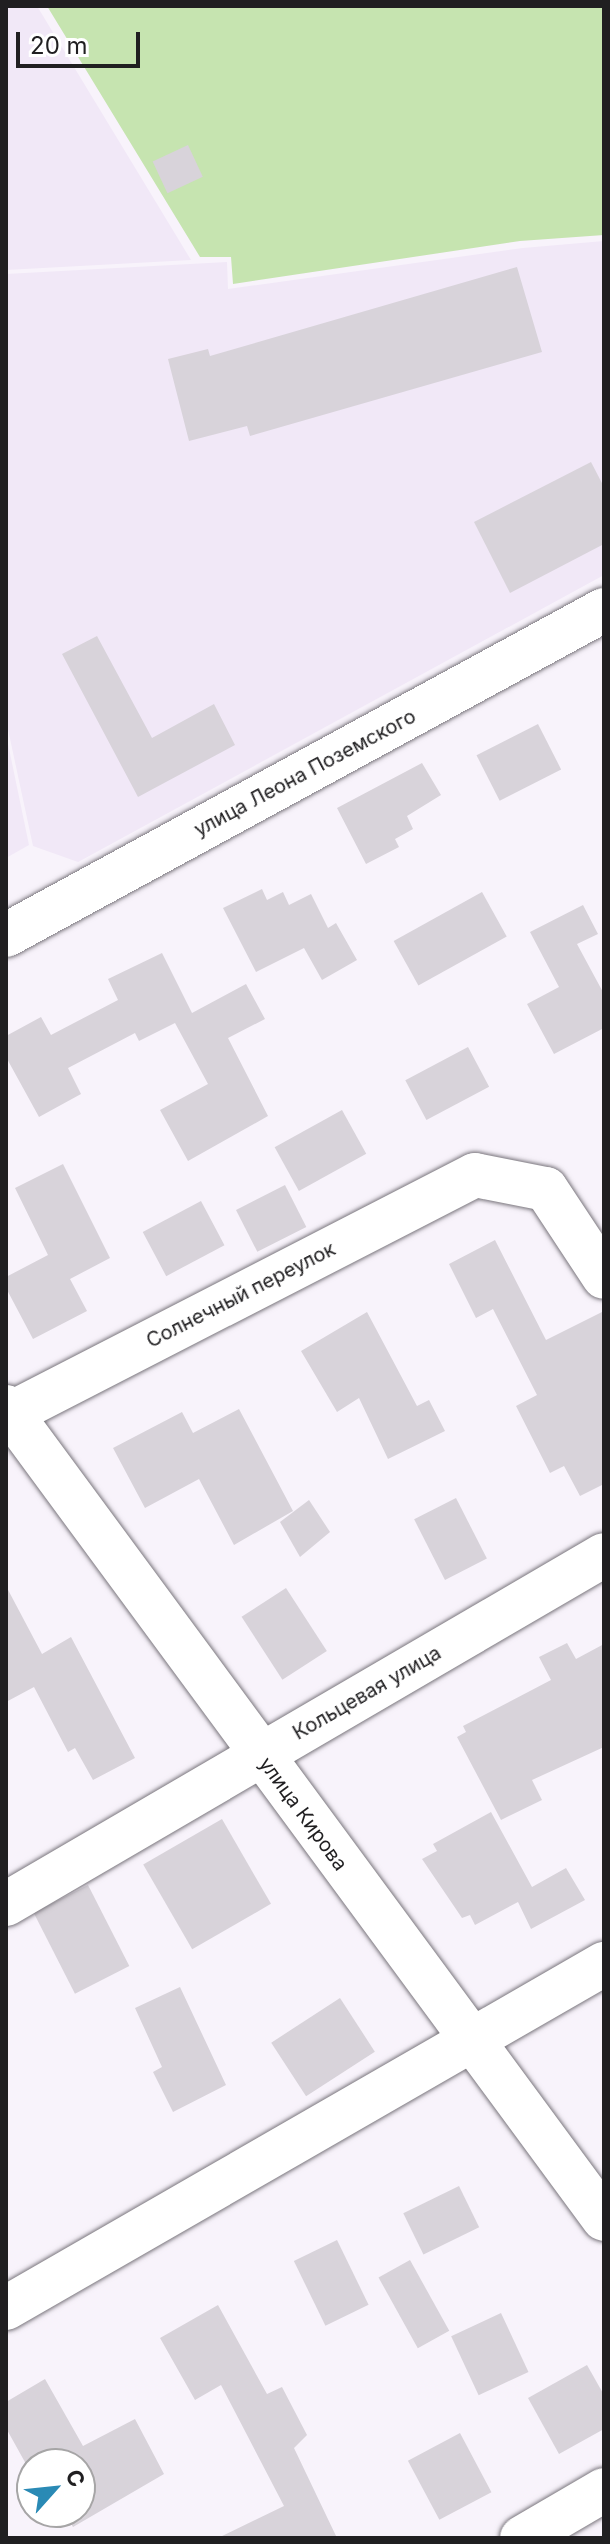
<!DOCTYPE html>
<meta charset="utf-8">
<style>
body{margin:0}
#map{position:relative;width:610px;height:2544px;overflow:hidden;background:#f8f3fb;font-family:Inter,sans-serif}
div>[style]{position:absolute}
.built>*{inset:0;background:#f1e8f7}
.green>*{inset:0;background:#c6e4b0}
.building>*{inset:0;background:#d8d3da;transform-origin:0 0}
.roads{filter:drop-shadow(0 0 2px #7a767d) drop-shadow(0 0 2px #7a767d)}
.street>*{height:44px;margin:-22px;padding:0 22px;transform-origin:22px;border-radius:22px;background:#fff}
span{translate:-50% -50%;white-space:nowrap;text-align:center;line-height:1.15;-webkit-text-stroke:6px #fff;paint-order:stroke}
.street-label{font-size:20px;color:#201f21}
.frame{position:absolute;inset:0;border:8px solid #201f21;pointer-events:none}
.north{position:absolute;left:16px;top:2448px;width:80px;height:80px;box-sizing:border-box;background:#fff;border:2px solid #a6a5a6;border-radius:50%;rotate:63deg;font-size:22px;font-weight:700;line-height:32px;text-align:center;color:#201f21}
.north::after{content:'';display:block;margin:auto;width:28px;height:36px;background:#2a8ab5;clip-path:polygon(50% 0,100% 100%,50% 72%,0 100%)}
.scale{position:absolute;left:16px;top:32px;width:124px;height:36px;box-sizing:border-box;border:4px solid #201f21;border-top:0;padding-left:10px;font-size:24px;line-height:28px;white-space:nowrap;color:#201f21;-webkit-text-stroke:6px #fff;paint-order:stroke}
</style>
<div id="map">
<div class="built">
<div style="clip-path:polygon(6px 6px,37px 6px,191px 260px,6px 270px)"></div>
<div style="clip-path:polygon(604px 241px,604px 575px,78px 862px,33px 846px,6px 720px,6px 274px,227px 262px,228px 289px,523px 248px)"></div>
<div style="clip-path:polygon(6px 734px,29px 845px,6px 858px)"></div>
</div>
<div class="green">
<div style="clip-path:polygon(47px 6px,604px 6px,604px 235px,520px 241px,233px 284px,231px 257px,200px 257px)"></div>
</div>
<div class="building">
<div style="left:188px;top:145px;width:35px;height:39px;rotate:65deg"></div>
<div style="clip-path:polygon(517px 267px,542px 352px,250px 436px,247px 426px,189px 441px,168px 359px,208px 349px,210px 356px)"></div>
<div style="clip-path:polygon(591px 462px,604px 487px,604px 544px,510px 593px,474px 522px)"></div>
<div style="clip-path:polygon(97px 636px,152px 738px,214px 704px,235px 745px,138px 797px,62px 654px)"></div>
<div style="left:538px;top:724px;width:51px;height:69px;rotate:63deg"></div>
<div style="clip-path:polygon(422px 763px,441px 795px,407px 816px,413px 829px,395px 839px,399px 847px,366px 864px,337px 808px)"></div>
<div style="clip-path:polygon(262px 889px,267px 900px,283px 892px,289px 905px,311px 894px,328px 928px,336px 923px,357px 960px,322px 980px,304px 948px,256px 972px,223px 908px)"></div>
<div style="left:482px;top:892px;width:51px;height:101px;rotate:61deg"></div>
<div style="clip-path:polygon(583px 905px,598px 934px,577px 944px,604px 994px,604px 1028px,554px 1054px,527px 1004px,559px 987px,530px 932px)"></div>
<div style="clip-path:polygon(162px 953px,192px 1013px,246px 984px,265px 1019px,228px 1038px,268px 1116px,188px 1161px,160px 1110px,208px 1084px,175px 1023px,139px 1041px,135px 1033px,68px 1068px,81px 1094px,39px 1117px,6px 1057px,6px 1036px,41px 1017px,51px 1035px,118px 1000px,108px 979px)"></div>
<div style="left:468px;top:1047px;width:45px;height:71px;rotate:62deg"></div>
<div style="left:342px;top:1110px;width:50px;height:77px;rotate:61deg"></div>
<div style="clip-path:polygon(63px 1164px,110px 1258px,70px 1279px,87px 1311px,33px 1339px,6px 1288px,6px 1277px,48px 1255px,15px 1188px)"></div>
<div style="left:285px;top:1185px;width:47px;height:55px;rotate:63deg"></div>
<div style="left:201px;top:1201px;width:50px;height:66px;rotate:62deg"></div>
<div style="clip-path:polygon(495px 1240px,546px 1340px,604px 1311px,604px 1484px,580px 1496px,564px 1466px,550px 1473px,516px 1406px,537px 1395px,493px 1309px,476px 1318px,449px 1264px)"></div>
<div style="clip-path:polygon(367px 1312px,417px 1406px,429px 1400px,445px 1431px,388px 1459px,359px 1398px,337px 1412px,301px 1351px)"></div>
<div style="clip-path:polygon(239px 1409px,293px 1511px,234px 1545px,199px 1479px,145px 1508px,113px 1448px,182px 1412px,193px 1433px)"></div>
<div style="left:456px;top:1498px;width:68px;height:47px;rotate:63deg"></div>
<div style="clip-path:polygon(309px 1500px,330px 1532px,300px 1557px,280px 1522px)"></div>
<div style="clip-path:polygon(6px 1586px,42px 1654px,71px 1637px,135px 1758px,93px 1780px,75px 1748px,68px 1752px,34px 1687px,6px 1702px)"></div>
<div style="left:286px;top:1588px;width:75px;height:53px;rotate:57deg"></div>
<div style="clip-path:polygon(567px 1643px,576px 1659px,604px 1644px,604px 1747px,532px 1780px,542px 1800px,501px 1820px,457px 1737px,466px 1732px,463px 1726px,551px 1680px,539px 1657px)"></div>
<div style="clip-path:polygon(491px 1812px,532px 1887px,566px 1868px,585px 1900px,531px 1929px,518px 1902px,475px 1925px,470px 1915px,462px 1918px,422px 1859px,437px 1851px,433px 1844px)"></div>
<div style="left:222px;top:1819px;width:98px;height:91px;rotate:60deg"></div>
<div style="left:88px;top:1885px;width:91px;height:61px;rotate:63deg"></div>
<div style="clip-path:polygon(180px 1987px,226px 2085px,173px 2112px,153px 2072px,162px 2067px,135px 2008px)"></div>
<div style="left:340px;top:1998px;width:64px;height:82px;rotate:57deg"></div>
<div style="left:459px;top:2186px;width:46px;height:62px;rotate:64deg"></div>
<div style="left:337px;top:2240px;width:72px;height:48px;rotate:64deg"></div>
<div style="left:410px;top:2260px;width:81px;height:36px;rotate:61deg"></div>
<div style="clip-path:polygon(218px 2305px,267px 2394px,282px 2387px,307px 2435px,294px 2448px,337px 2538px,218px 2538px,284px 2506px,221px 2385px,195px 2400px,160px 2338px)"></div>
<div style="left:501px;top:2313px;width:65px;height:55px;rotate:65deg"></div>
<div style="clip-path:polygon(587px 2365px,604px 2395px,604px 2429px,559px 2454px,528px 2398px)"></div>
<div style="clip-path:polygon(45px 2379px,83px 2446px,135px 2419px,164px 2474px,73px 2527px,64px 2512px,80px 2512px,80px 2464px,32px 2464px,31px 2473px,6px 2428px,6px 2402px)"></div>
<div style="left:460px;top:2433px;width:67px;height:59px;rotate:62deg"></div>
</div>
<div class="roads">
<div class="street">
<div style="left:6px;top:935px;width:681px;rotate:-28.52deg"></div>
<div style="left:6px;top:1407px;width:1008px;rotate:53.63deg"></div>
<div style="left:6px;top:1416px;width:527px;rotate:-27.2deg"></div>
<div style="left:475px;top:1175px;width:72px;rotate:11.2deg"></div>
<div style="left:546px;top:1189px;width:105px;rotate:56.6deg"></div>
<div style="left:6px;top:1904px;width:692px;rotate:-30.27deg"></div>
<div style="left:6px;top:2308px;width:690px;rotate:-29.91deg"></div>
<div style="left:522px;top:2538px;width:95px;rotate:-30.3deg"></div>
</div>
</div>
<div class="street-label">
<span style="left:305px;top:773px;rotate:-28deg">улица Леона Поземского</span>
<span style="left:241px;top:1295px;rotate:-27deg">Солнечный переулок</span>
<span style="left:367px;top:1693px;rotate:-30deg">Кольцевая улица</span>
<span style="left:303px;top:1814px;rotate:54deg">улица Кирова</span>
</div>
<div class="frame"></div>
<div class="north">С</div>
<div class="scale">20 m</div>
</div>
